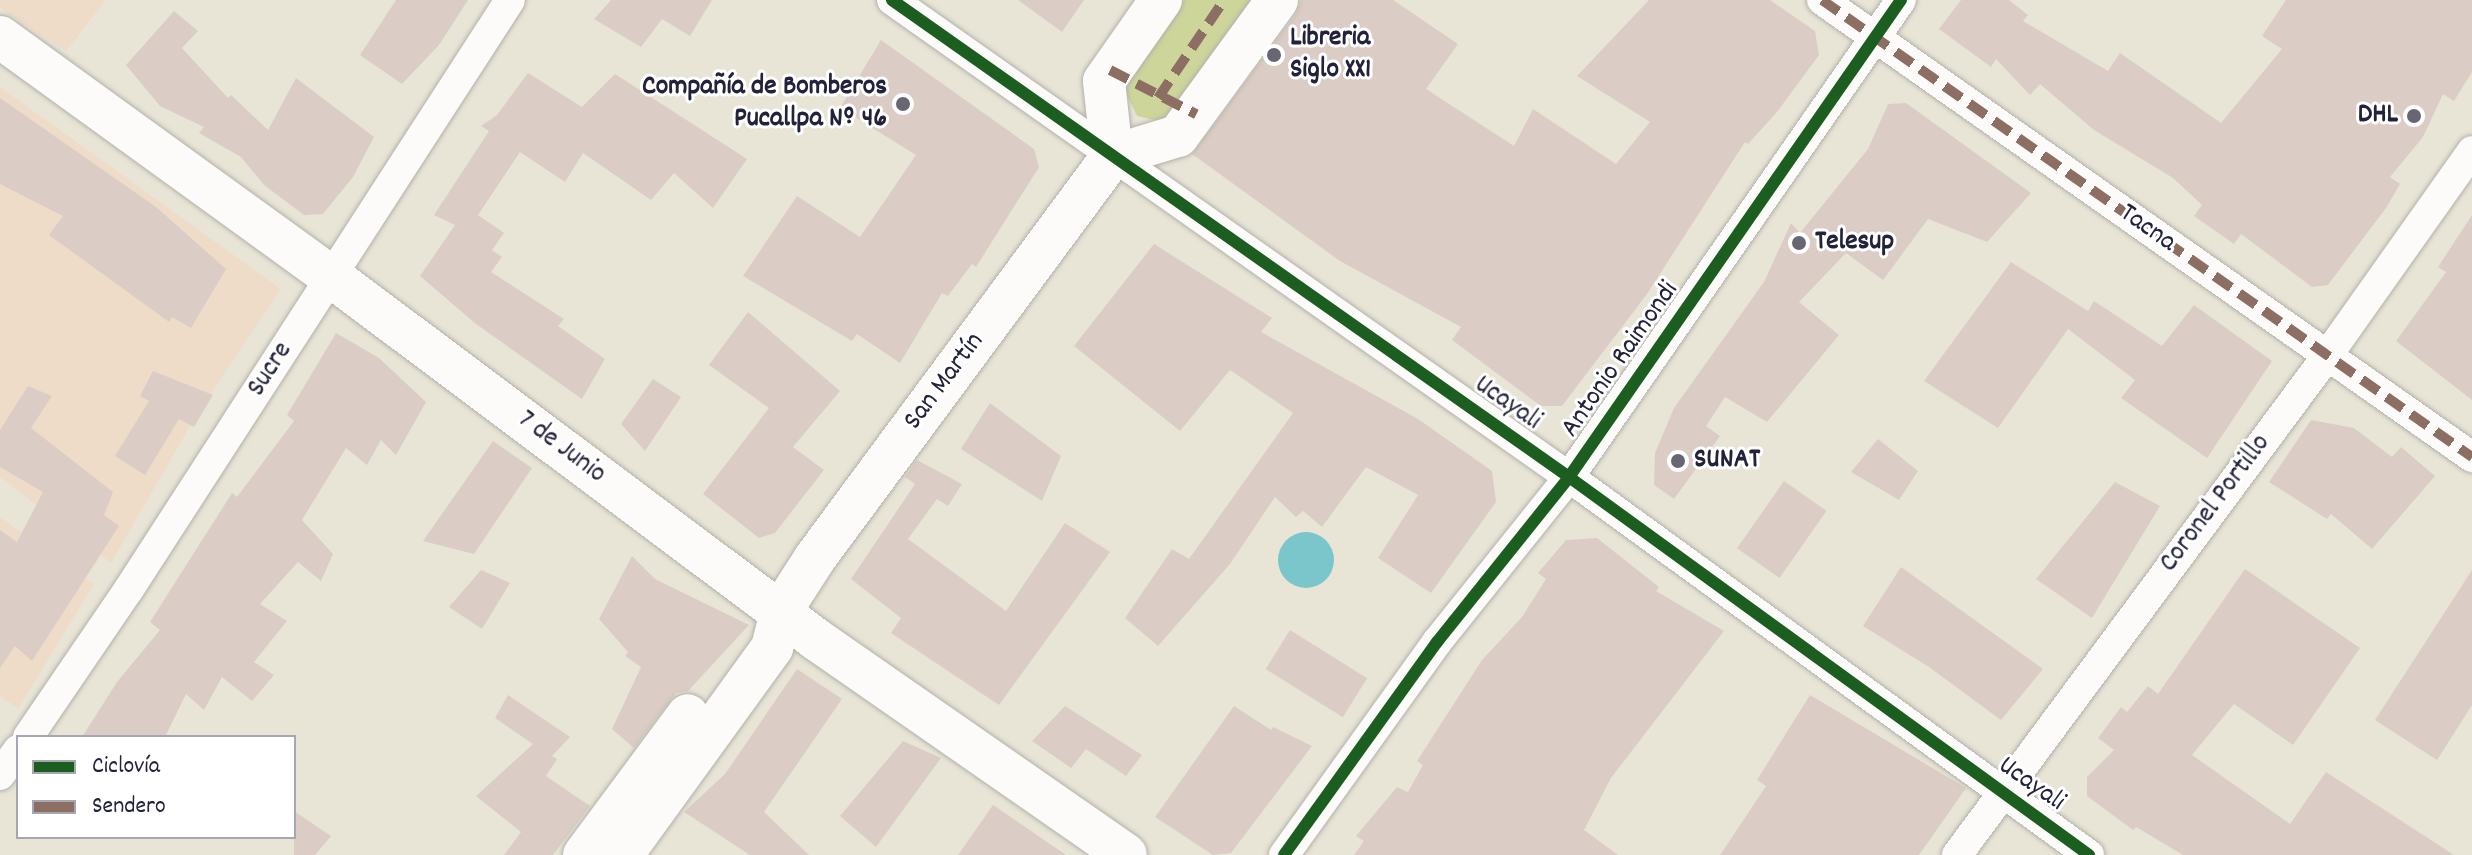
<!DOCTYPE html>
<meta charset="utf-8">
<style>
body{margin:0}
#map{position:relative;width:2472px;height:855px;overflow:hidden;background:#e8e5d7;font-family:Dekko,sans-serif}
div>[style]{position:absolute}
.built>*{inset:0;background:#eedcc9}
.green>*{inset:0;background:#ced59b}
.water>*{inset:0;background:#7bc6cb}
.round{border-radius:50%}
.building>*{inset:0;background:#dbcdc5;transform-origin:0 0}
.roads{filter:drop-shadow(0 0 2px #b3b1aa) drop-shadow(0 0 2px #b3b1aa)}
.street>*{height:30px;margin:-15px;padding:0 15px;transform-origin:15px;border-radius:15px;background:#fcfbf9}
.secondary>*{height:42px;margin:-21px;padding:0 21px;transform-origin:21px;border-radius:21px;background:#fcfbf9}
.quiet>*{height:10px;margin-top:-5px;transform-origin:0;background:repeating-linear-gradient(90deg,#8d6e63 0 20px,transparent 0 30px)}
.cycleway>*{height:12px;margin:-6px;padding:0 6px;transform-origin:6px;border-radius:6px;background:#1b5e20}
.dots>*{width:22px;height:22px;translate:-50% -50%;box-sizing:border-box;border:4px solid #fff;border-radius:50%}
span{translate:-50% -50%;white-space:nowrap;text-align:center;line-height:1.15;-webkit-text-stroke:6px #fff;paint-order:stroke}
.poi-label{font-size:28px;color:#22223b;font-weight:700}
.left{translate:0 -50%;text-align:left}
.right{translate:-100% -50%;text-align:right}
.street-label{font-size:28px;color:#22223b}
.legend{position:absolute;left:16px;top:735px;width:280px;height:104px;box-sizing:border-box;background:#fff;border:2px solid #a7a7b1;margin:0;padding:10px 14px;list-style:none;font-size:24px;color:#22223b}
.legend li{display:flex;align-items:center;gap:16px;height:40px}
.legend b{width:40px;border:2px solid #a7a7b1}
</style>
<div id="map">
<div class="built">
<div style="clip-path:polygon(0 0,106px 0,66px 51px,0 8px)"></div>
<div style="clip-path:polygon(0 87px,281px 289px,196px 416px,111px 563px,0 477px)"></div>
<div style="clip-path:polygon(0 517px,94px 584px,18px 709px,0 696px)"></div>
</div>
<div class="green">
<div style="clip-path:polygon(1184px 0,1262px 0,1177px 125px,1137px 116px,1123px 87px)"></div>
</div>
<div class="water">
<div class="round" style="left:1278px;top:532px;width:56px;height:56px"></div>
</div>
<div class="building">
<div style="clip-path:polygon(396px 0,468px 0,439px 45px,402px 84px,360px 55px)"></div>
<div style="clip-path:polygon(611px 0,712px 0,690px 36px,662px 19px,641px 47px,594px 19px)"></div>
<div style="clip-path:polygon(1018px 0,1084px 0,1062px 32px)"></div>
<div style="clip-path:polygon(1301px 0,1393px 0,1458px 44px,1426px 89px,1514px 146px,1533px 109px,1616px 164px,1650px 122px,1577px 76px,1649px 0,1770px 0,1815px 31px,1819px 55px,1777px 112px,1748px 144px,1745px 142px,1647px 294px,1562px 406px,1541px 406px,1452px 340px,1461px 327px,1340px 261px,1192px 154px,1296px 14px)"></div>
<div style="clip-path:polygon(1961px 0,2009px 0,2028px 15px,2023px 21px,2108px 71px,2120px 53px,2221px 123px,2282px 49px,2262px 36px,2286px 0,2472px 0,2472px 72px,2454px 101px,2443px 94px,2423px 137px,2390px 177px,2400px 184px,2386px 208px,2328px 285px,2312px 287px,2241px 234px,2234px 244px,2194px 216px,2202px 205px,2173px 178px,2094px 130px,2040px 84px,2030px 95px,1996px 59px,1991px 67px,1939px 29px)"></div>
<div style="clip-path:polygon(174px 11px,198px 31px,182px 48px,228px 98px,231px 95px,268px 130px,296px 78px,374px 137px,353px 177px,323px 214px,304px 215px,264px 185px,241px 157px,199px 133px,204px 127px,160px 106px,126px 65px)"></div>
<div style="clip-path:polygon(881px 40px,1034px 149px,1039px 167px,976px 267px,972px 264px,948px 296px,942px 293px,900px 363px,857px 334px,852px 341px,743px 276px,797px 196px,860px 237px,916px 155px,840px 108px)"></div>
<div style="clip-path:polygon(528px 73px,582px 107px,615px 74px,747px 159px,713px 208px,674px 173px,651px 200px,583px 153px,565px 182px,520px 152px,478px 215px,504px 233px,492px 250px,502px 257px,491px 272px,564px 319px,558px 326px,605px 359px,582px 399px,476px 324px,420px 276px,455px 225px,434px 215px,489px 131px,481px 126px,497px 115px)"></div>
<div style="clip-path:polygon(0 98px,156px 207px,226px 269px,191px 328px,172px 317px,169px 322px,49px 235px,63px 216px,0 184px)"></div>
<div style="clip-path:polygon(1906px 103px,2031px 193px,1987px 242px,1928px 219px,1883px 280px,1846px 253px,1799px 302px,1839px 335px,1767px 422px,1725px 397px,1706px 426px,1720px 436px,1674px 499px,1654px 485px,1655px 453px,1674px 408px,1764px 282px,1791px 223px,1800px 233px,1868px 149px,1888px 104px)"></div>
<div style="clip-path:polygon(2472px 215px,2472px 400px,2396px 341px,2446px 272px,2438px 267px)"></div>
<div style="clip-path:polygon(1154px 244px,1272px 318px,1261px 332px,1418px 419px,1492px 471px,1496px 502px,1431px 593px,1378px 558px,1418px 495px,1366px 467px,1322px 527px,1303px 511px,1296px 517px,1275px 497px,1230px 564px,1158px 646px,1125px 618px,1172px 549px,1189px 559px,1293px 413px,1230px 370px,1180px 431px,1074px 346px)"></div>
<div style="clip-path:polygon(2011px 262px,2088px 311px,2094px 301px,2162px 346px,2194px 305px,2272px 361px,2207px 458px,2121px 398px,2135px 380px,2068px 329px,1998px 428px,1924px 381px)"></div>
<div style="clip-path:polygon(748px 312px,840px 391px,793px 447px,824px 470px,775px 533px,759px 538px,703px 494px,769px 408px,709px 365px)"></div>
<div style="clip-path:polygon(336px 333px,379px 358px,426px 402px,396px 455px,381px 440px,367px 465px,346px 448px,302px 520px,333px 554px,321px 581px,298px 562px,260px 604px,287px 621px,254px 662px,274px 675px,252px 701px,222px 677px,204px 710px,186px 694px,165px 737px,82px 737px,117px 682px,160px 630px,150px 622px,232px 493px,237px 497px,294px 421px,287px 415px)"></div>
<div style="clip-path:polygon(153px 371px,213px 395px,194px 427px,179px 419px,145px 475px,115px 456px,149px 401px,140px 396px)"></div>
<div style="clip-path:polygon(653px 379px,681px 397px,645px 451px,621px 424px)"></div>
<div style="clip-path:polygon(28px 386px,52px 396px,31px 428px,113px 492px,104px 515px,119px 526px,32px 661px,15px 646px,0 668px,0 530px,17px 542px,43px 492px,0 467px,0 430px)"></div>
<div style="clip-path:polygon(990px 403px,1061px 456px,1042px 501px,961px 449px)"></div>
<div style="clip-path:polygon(2311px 420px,2354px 428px,2392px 457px,2401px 447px,2435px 476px,2372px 549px,2331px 514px,2327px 519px,2269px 482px)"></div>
<div style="clip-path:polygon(1878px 439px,1918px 471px,1899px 500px,1851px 472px)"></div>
<div style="clip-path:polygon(493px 441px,532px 468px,474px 554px,423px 541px)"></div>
<div style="clip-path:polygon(917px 460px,962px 484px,948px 506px,937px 499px,908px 539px,1006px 611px,1065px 523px,1110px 552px,999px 705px,891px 633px,901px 618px,851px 579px,915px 484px,905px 477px)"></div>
<div style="left:1784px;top:481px;width:52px;height:82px;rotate:35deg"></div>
<div style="clip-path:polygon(2115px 482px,2160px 506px,2092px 618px,2036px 579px)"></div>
<div style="clip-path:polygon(1597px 538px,1659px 587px,1656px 591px,1724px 631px,1611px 778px,1584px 830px,1618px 855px,1354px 855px,1364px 841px,1356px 836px,1397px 787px,1408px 792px,1423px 765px,1417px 761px,1482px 660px,1522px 617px,1546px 579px,1538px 573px,1566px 540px)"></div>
<div style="clip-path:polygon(632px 556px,655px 579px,749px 625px,688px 691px,676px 693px,634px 748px,612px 729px,641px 667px,625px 656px,628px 652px,599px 619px)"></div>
<div style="clip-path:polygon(1901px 567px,2043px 669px,2001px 720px,1929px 667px,1863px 626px)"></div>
<div style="clip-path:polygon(2245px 569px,2360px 648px,2293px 745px,2234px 704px,2192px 755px,2290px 824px,2326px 772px,2454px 855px,2183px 855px,2136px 827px,2133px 830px,2087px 796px,2087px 777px,2114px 750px,2098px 738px,2121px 707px,2127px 712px,2148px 686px,2158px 694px)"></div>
<div style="clip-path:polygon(481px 570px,510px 583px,482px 629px,449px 607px)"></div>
<div style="clip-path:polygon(2472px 570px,2472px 705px,2437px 760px,2375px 720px)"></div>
<div style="left:1290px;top:630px;width:91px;height:46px;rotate:32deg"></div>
<div style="clip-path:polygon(797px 669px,842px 699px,764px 812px,809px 855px,750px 855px,684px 812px,725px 774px)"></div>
<div style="clip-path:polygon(508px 695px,570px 737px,552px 756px,557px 759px,546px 776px,590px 806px,553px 855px,504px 855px,521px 832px,476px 796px,533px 744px,495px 718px)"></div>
<div style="clip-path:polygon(1810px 695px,1966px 788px,1919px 855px,1720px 855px,1766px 786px,1757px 780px)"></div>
<div style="clip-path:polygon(1065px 706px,1142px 755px,1126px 776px,1086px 749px,1071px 768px,1032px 741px)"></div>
<div style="clip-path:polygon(1234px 706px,1271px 730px,1273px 727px,1312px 746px,1231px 853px,1213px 855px,1155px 817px)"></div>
<div style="clip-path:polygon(903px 741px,941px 758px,876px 847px,840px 816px)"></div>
<div style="clip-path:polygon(993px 805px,1066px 855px,958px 855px)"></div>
<div style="clip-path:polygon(294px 811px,331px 836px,315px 855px,294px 855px)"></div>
</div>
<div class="roads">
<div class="street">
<div style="left:892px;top:0;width:828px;rotate:35.17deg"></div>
<div style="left:1569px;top:477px;width:643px;rotate:36.01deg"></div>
<div style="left:1822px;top:0;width:795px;rotate:35.11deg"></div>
<div style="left:28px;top:737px;width:179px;rotate:-55.7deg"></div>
<div style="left:129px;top:589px;width:701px;rotate:-57.1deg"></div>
<div style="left:0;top:775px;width:31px;rotate:-54deg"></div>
<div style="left:1284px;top:855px;width:262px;rotate:-54.3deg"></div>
<div style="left:1437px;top:642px;width:211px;rotate:-51.3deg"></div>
<div style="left:1569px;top:477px;width:581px;rotate:-55.16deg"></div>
<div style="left:1957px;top:855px;width:621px;rotate:-53.44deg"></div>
<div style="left:2327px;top:356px;width:251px;rotate:-54.7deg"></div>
</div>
<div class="secondary">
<div style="left:0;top:37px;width:410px;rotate:35.9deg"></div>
<div style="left:332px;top:277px;width:606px;rotate:36.81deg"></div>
<div style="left:817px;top:640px;width:376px;rotate:34.8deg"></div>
<div style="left:1112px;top:156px;width:75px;rotate:-96.1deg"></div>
<div style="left:1104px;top:81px;width:99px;rotate:-54.9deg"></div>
<div style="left:584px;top:855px;width:174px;rotate:-53.4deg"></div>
<div style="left:622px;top:855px;width:256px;rotate:-54.1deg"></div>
<div style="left:772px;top:648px;width:38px;rotate:-76deg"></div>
<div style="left:781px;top:611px;width:63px;rotate:-57.3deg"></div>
<div style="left:815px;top:558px;width:500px;rotate:-53.5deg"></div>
<div style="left:1112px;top:156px;width:69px;rotate:-16.9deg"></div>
<div style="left:1178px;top:136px;width:168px;rotate:-53.9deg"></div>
</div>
</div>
<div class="quiet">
<div style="left:1822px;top:0;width:795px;rotate:35.11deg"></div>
<div style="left:1110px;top:70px;width:97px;rotate:27.1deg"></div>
<div style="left:1158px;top:98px;width:118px;rotate:-56deg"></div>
</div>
<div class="cycleway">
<div style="left:892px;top:0;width:828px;rotate:35.17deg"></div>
<div style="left:1569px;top:477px;width:643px;rotate:36.01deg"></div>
<div style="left:1284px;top:855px;width:262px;rotate:-54.3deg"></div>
<div style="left:1437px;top:642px;width:211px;rotate:-51.3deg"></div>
<div style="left:1569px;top:477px;width:581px;rotate:-55.16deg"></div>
</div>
<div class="dots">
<div style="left:1274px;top:55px;background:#676672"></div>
<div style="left:903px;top:104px;background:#676672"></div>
<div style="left:2414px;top:116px;background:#676672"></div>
<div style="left:1799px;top:243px;background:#676672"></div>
<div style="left:1678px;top:461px;background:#676672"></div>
</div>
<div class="poi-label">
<span class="left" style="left:1290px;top:55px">Libreria<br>Siglo XX1</span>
<span class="right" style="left:887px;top:104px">Compañía de Bomberos<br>Pucallpa Nº 46</span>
<span class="right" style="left:2398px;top:116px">DHL</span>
<span class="left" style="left:1815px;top:243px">Telesup</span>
<span class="left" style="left:1694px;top:461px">SUNAT</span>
</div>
<div class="street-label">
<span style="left:2147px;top:229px;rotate:35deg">Tacna</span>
<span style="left:1621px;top:360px;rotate:-55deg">Antonio Raimondi</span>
<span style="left:271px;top:370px;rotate:-57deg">Sucre</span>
<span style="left:945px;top:382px;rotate:-53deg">San Martín</span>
<span style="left:1507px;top:404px;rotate:35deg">Ucayali</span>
<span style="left:561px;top:448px;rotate:37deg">7 de Junio</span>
<span style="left:2216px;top:504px;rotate:-53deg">Coronel Portillo</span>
<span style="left:2031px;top:785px;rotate:35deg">Ucayali</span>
</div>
<ul class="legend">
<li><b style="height:10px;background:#1b5e20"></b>Ciclovía</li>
<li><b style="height:10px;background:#8d6e63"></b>Sendero</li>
</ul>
</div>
